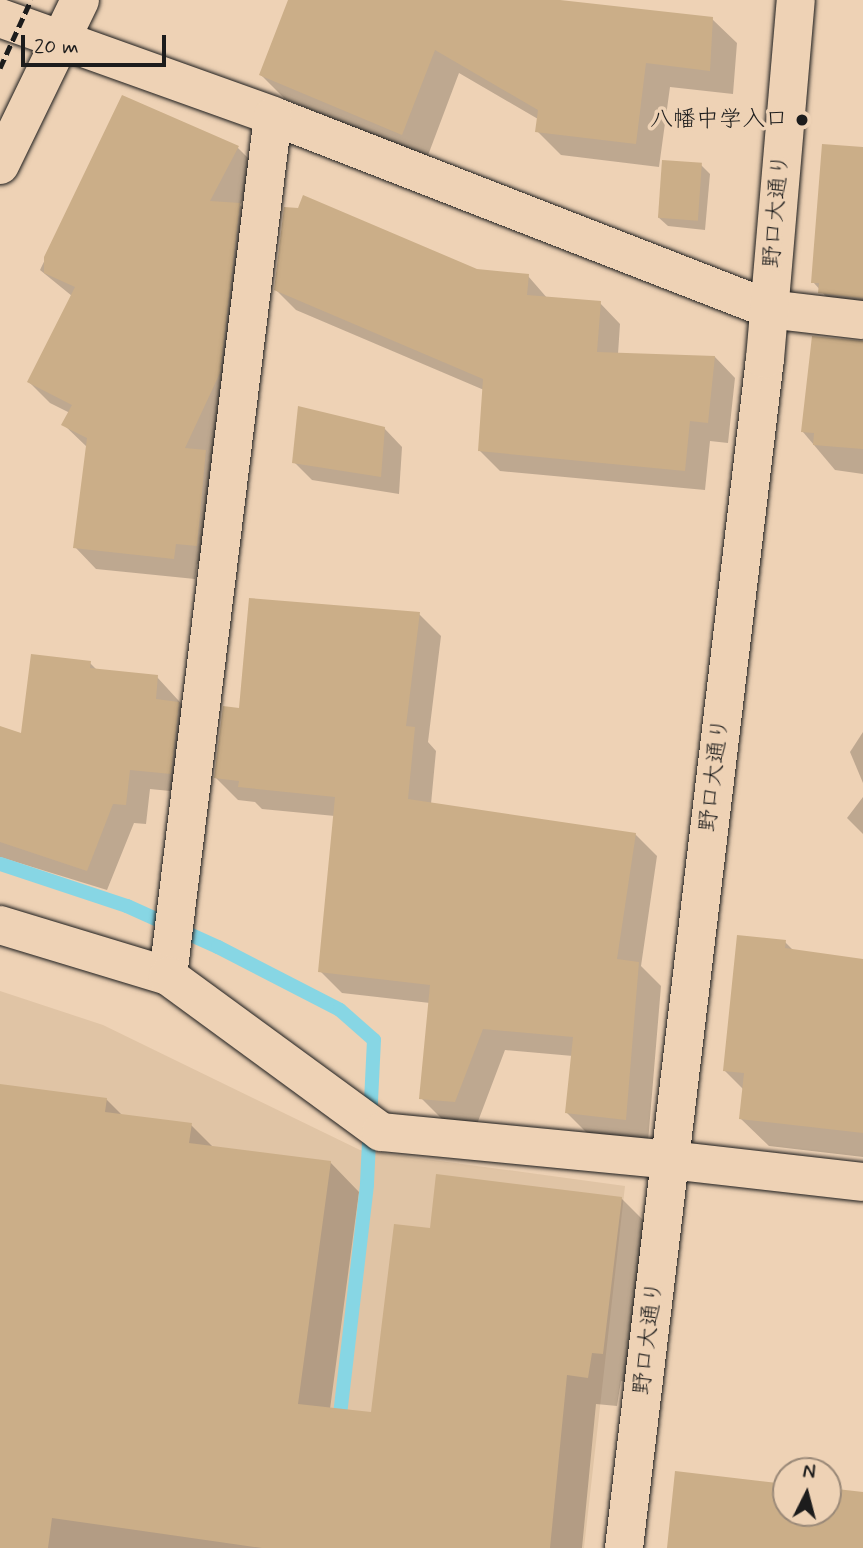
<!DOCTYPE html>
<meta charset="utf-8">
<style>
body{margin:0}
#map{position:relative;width:863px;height:1548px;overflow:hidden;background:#eed2b5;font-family:Mynerve,"Klee One",sans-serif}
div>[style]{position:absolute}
.built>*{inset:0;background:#e0c4a5}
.shadow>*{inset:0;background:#0003}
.stream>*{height:14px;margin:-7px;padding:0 7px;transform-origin:7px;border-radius:7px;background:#87d6e4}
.building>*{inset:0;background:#cbae88;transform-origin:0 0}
.roads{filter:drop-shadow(0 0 2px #1c1c1c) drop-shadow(0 0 2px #1c1c1c)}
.street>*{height:38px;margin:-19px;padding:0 19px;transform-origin:19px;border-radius:19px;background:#eed2b5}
.secondary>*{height:38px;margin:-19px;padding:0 19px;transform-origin:19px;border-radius:19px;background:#eed2b5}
.rail>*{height:5px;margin-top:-2.5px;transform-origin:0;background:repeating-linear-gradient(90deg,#1c1c1c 0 10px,transparent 0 15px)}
.dots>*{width:19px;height:19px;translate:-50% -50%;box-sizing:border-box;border:4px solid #eed2b5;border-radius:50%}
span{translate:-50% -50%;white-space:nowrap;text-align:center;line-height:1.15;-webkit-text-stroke:7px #eed2b5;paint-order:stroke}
.poi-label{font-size:23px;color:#1c1c1c}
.right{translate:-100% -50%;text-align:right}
.street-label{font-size:23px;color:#1c1c1c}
.north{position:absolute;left:772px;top:1457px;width:70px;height:70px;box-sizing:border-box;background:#eed2b5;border:2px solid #9a8978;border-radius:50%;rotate:6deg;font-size:19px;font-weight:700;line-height:28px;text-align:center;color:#1c1c1c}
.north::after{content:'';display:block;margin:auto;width:24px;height:32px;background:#1c1c1c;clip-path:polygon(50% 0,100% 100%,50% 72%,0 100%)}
.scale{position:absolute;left:21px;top:35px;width:145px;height:32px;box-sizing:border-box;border:4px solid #1c1c1c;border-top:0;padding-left:9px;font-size:21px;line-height:24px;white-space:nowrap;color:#1c1c1c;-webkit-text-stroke:5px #eed2b5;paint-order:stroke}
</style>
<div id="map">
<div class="built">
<div style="clip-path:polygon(0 991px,103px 1025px,360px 1150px,625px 1186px,584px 1548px,0 1548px)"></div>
</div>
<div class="shadow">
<div style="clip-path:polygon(290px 0,547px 0,712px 19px,737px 43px,733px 94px,670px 87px,659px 167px,561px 155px,537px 131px,538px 119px,459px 73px,427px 158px,285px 99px,261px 75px)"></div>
<div style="clip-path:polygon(123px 97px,238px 148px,259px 169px,240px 205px,261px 226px,240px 395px,211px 458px,226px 473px,218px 567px,197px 564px,195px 579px,96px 569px,75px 547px,87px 447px,64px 425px,70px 413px,50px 403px,29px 382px,72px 296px,40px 270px)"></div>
<div style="clip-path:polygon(863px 150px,863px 316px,840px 312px,813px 282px)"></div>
<div style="clip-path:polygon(701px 165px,710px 174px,705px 230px,668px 226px,658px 217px)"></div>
<div style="clip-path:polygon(477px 271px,528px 276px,548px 299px,600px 303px,620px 324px,618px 354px,715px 357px,735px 378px,728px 443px,710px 441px,705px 490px,500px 471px,480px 451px,484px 390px,296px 310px,276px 290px)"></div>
<div style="clip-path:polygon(863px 341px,863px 474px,835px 470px,803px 432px)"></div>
<div style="clip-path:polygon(384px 428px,402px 447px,399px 494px,312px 480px,294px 462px)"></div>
<div style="clip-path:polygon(419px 614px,441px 636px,428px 742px,436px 751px,431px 804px,635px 834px,657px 856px,641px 966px,661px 986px,648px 1142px,589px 1135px,567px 1113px,573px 1056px,505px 1050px,477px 1124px,443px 1120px,421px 1098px,430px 1003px,342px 993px,320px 971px,335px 816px,262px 809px,255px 802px,238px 800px,216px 778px,240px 710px)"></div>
<div style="clip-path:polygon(90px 663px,97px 670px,157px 677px,199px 723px,190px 793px,150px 789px,146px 824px,134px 823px,107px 890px,0 857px,0 737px,23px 736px)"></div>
<div style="clip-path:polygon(863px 732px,863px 783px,850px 752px)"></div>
<div style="clip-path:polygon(863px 797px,863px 834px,847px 818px)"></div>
<div style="clip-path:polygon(785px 942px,794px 951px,863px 961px,863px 1157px,769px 1146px,741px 1119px,744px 1090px,725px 1071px)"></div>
<div style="clip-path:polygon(0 1085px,106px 1099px,123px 1116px,191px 1125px,214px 1148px,330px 1162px,359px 1192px,330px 1409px,373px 1414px,431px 1230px,621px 1198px,651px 1228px,632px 1383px,621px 1381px,617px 1406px,596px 1404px,582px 1548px,0 1548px)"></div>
</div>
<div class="stream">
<div style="left:0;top:864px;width:134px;rotate:18.3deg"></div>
<div style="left:127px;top:906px;width:100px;rotate:24.3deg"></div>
<div style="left:218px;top:947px;width:137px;rotate:27.3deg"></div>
<div style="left:340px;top:1010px;width:45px;rotate:41.4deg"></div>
<div style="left:374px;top:1040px;width:145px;rotate:92.8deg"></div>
<div style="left:367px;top:1185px;width:242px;rotate:96.7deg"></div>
</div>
<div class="building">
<div style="clip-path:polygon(288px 0,560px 0,713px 17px,710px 71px,646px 63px,636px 144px,535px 132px,538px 110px,435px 50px,402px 135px,259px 75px)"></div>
<div style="clip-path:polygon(122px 95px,239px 146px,210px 201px,240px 203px,220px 373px,185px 448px,206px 450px,197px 546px,176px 544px,174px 559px,73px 548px,87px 438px,61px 425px,72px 405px,27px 382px,75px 287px,44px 273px,44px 257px)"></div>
<div style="clip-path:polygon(822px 144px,863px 147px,863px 298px,818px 293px,819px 283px,811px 283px)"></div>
<div style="left:662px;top:160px;width:40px;height:58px;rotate:4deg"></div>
<div style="clip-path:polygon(303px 195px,477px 269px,529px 274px,527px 295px,601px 301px,597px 352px,715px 356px,708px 423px,690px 421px,685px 471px,478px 451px,483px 379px,274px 290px,284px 207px,298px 208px)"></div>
<div style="clip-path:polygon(812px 336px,863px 341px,863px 449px,813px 445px,814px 433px,801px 432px)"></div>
<div style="clip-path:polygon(298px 406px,385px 427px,381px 477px,292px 463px)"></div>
<div style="clip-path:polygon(249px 598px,420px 612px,406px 726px,415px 727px,408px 799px,636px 833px,617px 959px,639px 962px,626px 1120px,565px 1113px,573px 1037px,483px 1029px,455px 1102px,419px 1099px,430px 985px,318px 972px,335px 797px,238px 787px,239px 781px,214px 778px,223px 706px,239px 708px)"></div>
<div style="clip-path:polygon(31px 654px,91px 661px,90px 668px,158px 675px,156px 699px,179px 702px,171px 774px,130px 770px,126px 805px,113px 804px,87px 871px,0 842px,0 726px,21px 733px)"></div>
<div style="clip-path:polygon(737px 935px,786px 940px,785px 948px,863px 959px,863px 1133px,739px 1119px,744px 1073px,723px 1071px)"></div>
<div style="clip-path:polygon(0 1084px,107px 1098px,105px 1112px,192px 1123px,189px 1143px,331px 1161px,298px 1404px,371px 1412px,394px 1224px,430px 1228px,436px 1174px,622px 1197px,603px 1354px,592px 1353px,588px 1378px,567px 1375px,550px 1548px,262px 1548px,52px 1518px,48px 1548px,0 1548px)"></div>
<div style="clip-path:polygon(675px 1471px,786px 1484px,786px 1513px,828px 1513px,828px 1488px,863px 1492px,863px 1548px,667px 1548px)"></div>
</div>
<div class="roads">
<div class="street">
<div style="left:0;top:18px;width:290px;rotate:19.7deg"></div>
<div style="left:273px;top:116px;width:532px;rotate:21.26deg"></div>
<div style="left:769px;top:309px;width:95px;rotate:6.7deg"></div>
<div style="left:168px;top:976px;width:866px;rotate:-83.04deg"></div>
<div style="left:670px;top:1160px;width:194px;rotate:6.5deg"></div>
</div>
<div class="secondary">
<div style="left:0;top:165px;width:183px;rotate:-64.1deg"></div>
<div style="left:0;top:925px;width:176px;rotate:16.9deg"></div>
<div style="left:168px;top:976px;width:264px;rotate:36.2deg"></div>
<div style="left:381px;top:1132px;width:290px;rotate:5.5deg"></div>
<div style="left:624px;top:1548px;width:1197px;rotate:-83.24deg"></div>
<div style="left:765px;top:359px;width:360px;rotate:-85.1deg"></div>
</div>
</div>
<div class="rail">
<div style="left:0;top:68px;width:75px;rotate:-65.5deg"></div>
</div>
<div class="dots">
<div style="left:802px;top:120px;background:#1c1c1c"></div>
</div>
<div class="poi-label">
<span class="right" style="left:788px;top:120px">八幡中学入口</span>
</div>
<div class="street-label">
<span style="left:777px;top:211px;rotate:-85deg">野口大通り</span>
<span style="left:715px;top:775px;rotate:-83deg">野口大通り</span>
<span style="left:649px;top:1338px;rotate:-83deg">野口大通り</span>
</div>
<div class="north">N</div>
<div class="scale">20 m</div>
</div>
